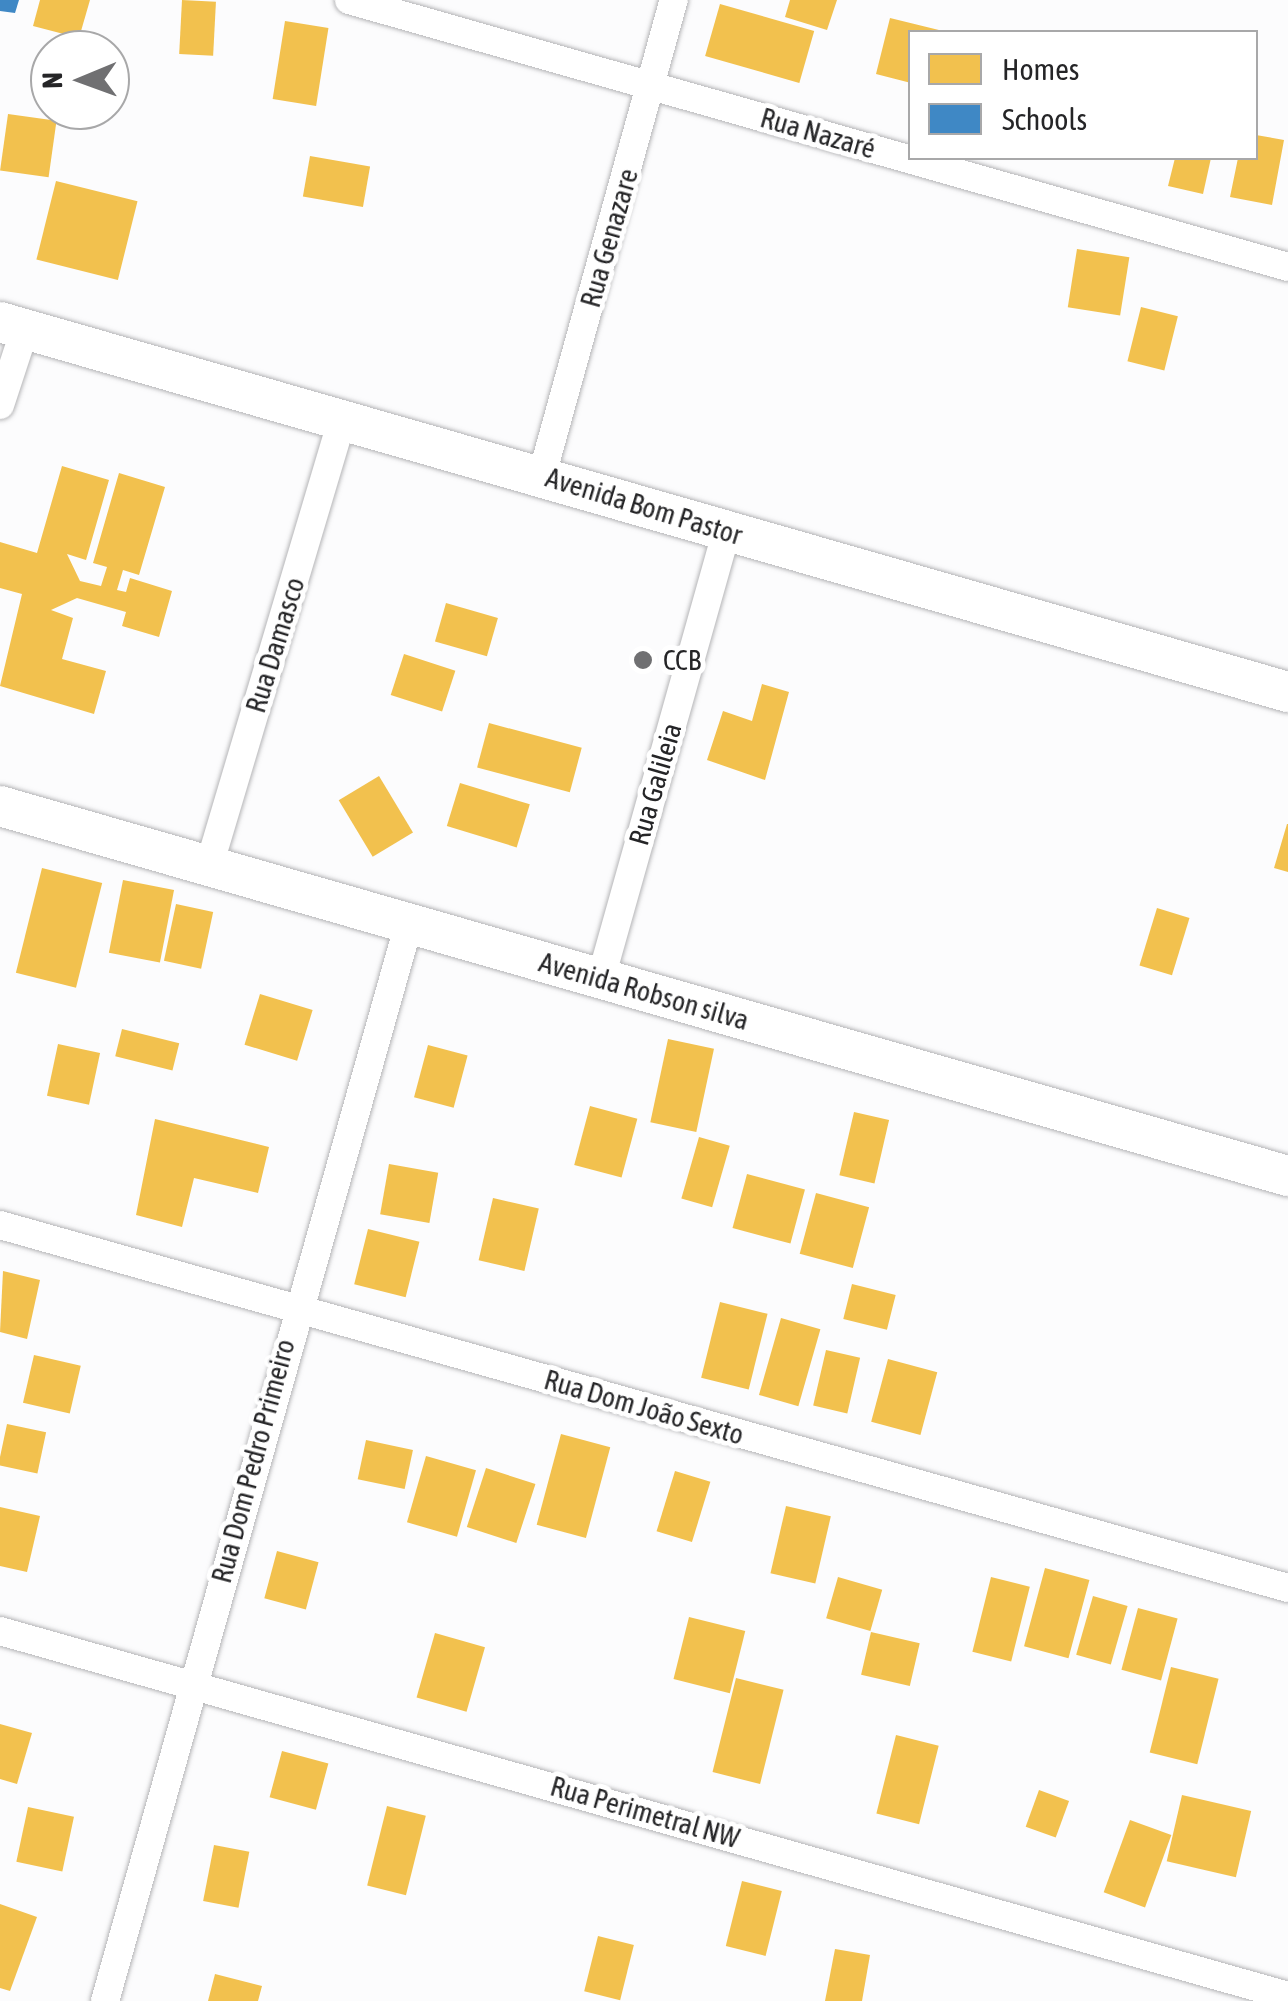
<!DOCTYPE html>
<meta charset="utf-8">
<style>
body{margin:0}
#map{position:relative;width:1288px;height:2001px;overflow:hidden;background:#fcfcfd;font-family:"Asap Condensed",sans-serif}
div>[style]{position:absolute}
.homes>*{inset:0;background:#f2c14e;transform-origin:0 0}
.schools>*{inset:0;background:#3f88c5}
.roads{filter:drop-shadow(0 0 2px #b5b5b7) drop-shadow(0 0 2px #b5b5b7)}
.street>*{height:28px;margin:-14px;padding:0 14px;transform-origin:14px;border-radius:14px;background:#fff}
.secondary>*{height:40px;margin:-20px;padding:0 20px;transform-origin:20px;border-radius:20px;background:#fff}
.dots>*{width:28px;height:28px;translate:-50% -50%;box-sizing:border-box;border:5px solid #fff;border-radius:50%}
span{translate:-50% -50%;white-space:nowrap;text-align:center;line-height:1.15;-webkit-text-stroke:10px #fff;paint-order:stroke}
.street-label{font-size:28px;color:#252527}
.poi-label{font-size:28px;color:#252527}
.left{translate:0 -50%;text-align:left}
.legend{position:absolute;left:908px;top:30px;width:350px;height:130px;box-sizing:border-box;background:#fff;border:2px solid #a8a8a9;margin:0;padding:12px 18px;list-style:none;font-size:30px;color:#252527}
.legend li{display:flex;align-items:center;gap:20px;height:50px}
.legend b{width:50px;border:2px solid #a8a8a9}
.north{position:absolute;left:30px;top:30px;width:100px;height:100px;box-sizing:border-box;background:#fff;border:2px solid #a8a8a9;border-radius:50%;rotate:269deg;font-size:28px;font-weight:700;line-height:40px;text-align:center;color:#252527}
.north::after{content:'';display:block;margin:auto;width:35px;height:45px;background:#707072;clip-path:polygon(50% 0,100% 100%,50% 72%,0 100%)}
</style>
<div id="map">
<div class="homes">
<div style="clip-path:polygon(40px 0,90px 0,79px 38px,33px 26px)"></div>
<div style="left:182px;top:0;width:34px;height:54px;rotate:3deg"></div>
<div style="clip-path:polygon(790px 0,837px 0,827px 30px,785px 17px)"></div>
<div style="left:720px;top:4px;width:98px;height:54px;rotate:16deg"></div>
<div style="clip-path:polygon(890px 18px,943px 31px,911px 32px,911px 83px,876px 74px)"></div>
<div style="left:285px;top:21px;width:44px;height:79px;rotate:9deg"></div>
<div style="left:8px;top:114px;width:49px;height:57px;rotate:8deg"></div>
<div style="clip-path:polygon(1256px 135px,1284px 140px,1272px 205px,1230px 197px,1238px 158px,1256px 158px)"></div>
<div style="left:310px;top:156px;width:61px;height:41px;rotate:10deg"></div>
<div style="clip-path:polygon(1175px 158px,1211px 158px,1203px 194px,1168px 186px)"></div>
<div style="left:56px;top:181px;width:84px;height:81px;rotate:14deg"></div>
<div style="left:1077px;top:249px;width:53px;height:59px;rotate:9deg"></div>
<div style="left:1141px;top:307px;width:38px;height:56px;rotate:14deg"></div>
<div style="clip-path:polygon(62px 466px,109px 480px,86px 560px,67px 554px,80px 581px,101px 586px,107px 567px,93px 563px,119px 473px,165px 487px,139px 575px,123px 570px,117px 590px,126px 592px,130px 578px,172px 591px,159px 637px,122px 626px,126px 612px,77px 598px,51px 610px,73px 618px,62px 659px,106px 671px,94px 714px,0 686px,22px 594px,0 588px,0 542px,37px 553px)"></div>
<div style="left:446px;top:603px;width:54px;height:40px;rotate:16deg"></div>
<div style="left:404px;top:654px;width:54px;height:43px;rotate:18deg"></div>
<div style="clip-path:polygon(762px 684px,789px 692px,765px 780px,707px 760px,723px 711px,752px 721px)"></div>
<div style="left:489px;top:723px;width:96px;height:46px;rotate:15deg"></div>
<div style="left:379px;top:776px;width:66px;height:47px;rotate:59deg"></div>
<div style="left:460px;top:783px;width:73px;height:45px;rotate:17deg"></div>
<div style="clip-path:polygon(1287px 824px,1288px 824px,1288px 872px,1274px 868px)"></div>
<div style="left:42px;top:868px;width:62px;height:108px;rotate:14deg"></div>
<div style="left:123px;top:880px;width:52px;height:74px;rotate:11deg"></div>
<div style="left:176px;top:904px;width:38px;height:58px;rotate:12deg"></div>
<div style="left:1157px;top:908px;width:34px;height:60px;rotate:17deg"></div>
<div style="left:260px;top:994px;width:55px;height:53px;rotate:17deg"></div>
<div style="left:122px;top:1029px;width:59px;height:28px;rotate:14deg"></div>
<div style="left:668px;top:1039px;width:47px;height:85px;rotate:12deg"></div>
<div style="left:58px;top:1044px;width:43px;height:53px;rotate:12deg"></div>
<div style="left:428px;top:1045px;width:41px;height:54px;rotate:15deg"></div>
<div style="left:590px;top:1106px;width:49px;height:61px;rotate:15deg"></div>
<div style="left:854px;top:1112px;width:36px;height:65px;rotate:13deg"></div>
<div style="clip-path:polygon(155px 1119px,269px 1147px,258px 1193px,194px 1178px,182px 1227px,136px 1215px)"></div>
<div style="left:699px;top:1137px;width:32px;height:64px;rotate:16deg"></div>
<div style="left:389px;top:1164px;width:50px;height:51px;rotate:10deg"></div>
<div style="left:747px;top:1174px;width:60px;height:56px;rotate:15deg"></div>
<div style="left:816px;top:1193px;width:55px;height:63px;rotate:15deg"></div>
<div style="left:493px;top:1198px;width:47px;height:64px;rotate:13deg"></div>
<div style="left:368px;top:1229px;width:53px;height:57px;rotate:14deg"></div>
<div style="clip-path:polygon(3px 1271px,40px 1280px,27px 1339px,0 1332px)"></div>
<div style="left:852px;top:1284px;width:45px;height:36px;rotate:14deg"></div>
<div style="left:720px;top:1302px;width:49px;height:78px;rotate:14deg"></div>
<div style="left:781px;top:1318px;width:41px;height:80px;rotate:16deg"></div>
<div style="left:826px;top:1350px;width:35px;height:57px;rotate:13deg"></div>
<div style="left:34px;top:1355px;width:48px;height:49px;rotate:13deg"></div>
<div style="left:888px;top:1359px;width:51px;height:65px;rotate:15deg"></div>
<div style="left:7px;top:1424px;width:40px;height:42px;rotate:12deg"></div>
<div style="left:561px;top:1434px;width:51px;height:94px;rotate:15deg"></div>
<div style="left:366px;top:1440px;width:48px;height:40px;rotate:12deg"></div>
<div style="left:426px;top:1456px;width:52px;height:69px;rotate:16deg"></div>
<div style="left:486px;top:1468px;width:52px;height:62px;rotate:18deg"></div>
<div style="left:675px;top:1471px;width:37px;height:63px;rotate:17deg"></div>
<div style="left:786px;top:1506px;width:46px;height:69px;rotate:13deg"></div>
<div style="clip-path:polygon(0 1507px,40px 1516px,27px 1572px,0 1566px)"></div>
<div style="left:277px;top:1551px;width:43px;height:49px;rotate:15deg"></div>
<div style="left:1045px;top:1568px;width:46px;height:81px;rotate:15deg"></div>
<div style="left:838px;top:1577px;width:46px;height:43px;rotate:16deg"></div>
<div style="left:991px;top:1577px;width:40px;height:77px;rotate:14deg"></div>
<div style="left:1093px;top:1596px;width:36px;height:61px;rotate:16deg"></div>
<div style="left:1138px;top:1608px;width:41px;height:64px;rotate:15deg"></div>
<div style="left:689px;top:1617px;width:58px;height:64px;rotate:14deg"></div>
<div style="left:871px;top:1632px;width:50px;height:44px;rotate:13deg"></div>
<div style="left:435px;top:1633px;width:52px;height:67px;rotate:16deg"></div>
<div style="left:1171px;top:1667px;width:49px;height:88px;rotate:14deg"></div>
<div style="left:736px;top:1678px;width:49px;height:97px;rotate:14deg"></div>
<div style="clip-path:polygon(0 1724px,32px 1733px,17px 1784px,0 1779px)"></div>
<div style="left:896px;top:1735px;width:44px;height:81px;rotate:14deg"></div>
<div style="left:282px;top:1751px;width:48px;height:48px;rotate:15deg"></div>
<div style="left:1039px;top:1790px;width:32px;height:39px;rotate:20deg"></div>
<div style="left:1182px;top:1795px;width:71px;height:68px;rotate:13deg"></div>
<div style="left:387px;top:1806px;width:40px;height:82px;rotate:14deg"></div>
<div style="left:28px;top:1807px;width:47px;height:56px;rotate:12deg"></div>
<div style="left:1130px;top:1820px;width:44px;height:77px;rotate:20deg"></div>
<div style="left:214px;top:1845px;width:36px;height:57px;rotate:11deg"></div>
<div style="left:742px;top:1881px;width:41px;height:67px;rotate:14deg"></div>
<div style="clip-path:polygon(0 1904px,37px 1917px,10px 1991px,0 1988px)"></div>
<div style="left:598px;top:1936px;width:37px;height:57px;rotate:14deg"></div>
<div style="clip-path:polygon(835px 1949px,870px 1955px,862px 2001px,825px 2001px)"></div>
<div style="clip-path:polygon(215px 1974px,262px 1986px,258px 2001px,208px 2001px)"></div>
</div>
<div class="schools">
<div style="clip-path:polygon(0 0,19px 0,15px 13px,0 11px)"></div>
</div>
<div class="roads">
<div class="street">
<div style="left:349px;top:0;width:976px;rotate:15.87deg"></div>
<div style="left:0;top:405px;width:80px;rotate:-71.8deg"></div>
<div style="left:542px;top:475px;width:493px;rotate:-74.5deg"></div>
<div style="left:209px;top:866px;width:461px;rotate:-73.4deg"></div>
<div style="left:601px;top:978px;width:463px;rotate:-74.3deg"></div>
<div style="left:0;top:1225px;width:1338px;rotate:15.74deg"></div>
<div style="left:0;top:1631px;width:1339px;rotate:15.82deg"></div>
<div style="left:105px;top:2001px;width:1120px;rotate:-74.25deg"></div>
</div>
<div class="secondary">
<div style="left:0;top:322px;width:1340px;rotate:16.03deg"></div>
<div style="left:0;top:806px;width:1340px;rotate:16.03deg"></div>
</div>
</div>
<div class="dots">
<div style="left:643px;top:660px;background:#707072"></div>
</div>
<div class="street-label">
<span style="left:818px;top:133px;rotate:16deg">Rua Nazaré</span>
<span style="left:609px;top:238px;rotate:-74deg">Rua Genazare</span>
<span style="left:644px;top:506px;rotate:17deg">Avenida Bom Pastor</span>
<span style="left:275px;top:645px;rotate:-73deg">Rua Damasco</span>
<span style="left:655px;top:784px;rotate:-74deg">Rua Galileia</span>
<span style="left:644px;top:991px;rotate:16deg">Avenida Robson silva</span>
<span style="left:644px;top:1407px;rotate:16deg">Rua Dom João Sexto</span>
<span style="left:253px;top:1461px;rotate:-75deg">Rua Dom Pedro Primeiro</span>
<span style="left:645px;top:1812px;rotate:16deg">Rua Perimetral NW</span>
</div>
<div class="poi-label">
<span class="left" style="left:663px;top:660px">CCB</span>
</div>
<ul class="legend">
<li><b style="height:28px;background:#f2c14e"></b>Homes</li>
<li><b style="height:28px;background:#3f88c5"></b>Schools</li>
</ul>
<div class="north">N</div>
</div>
